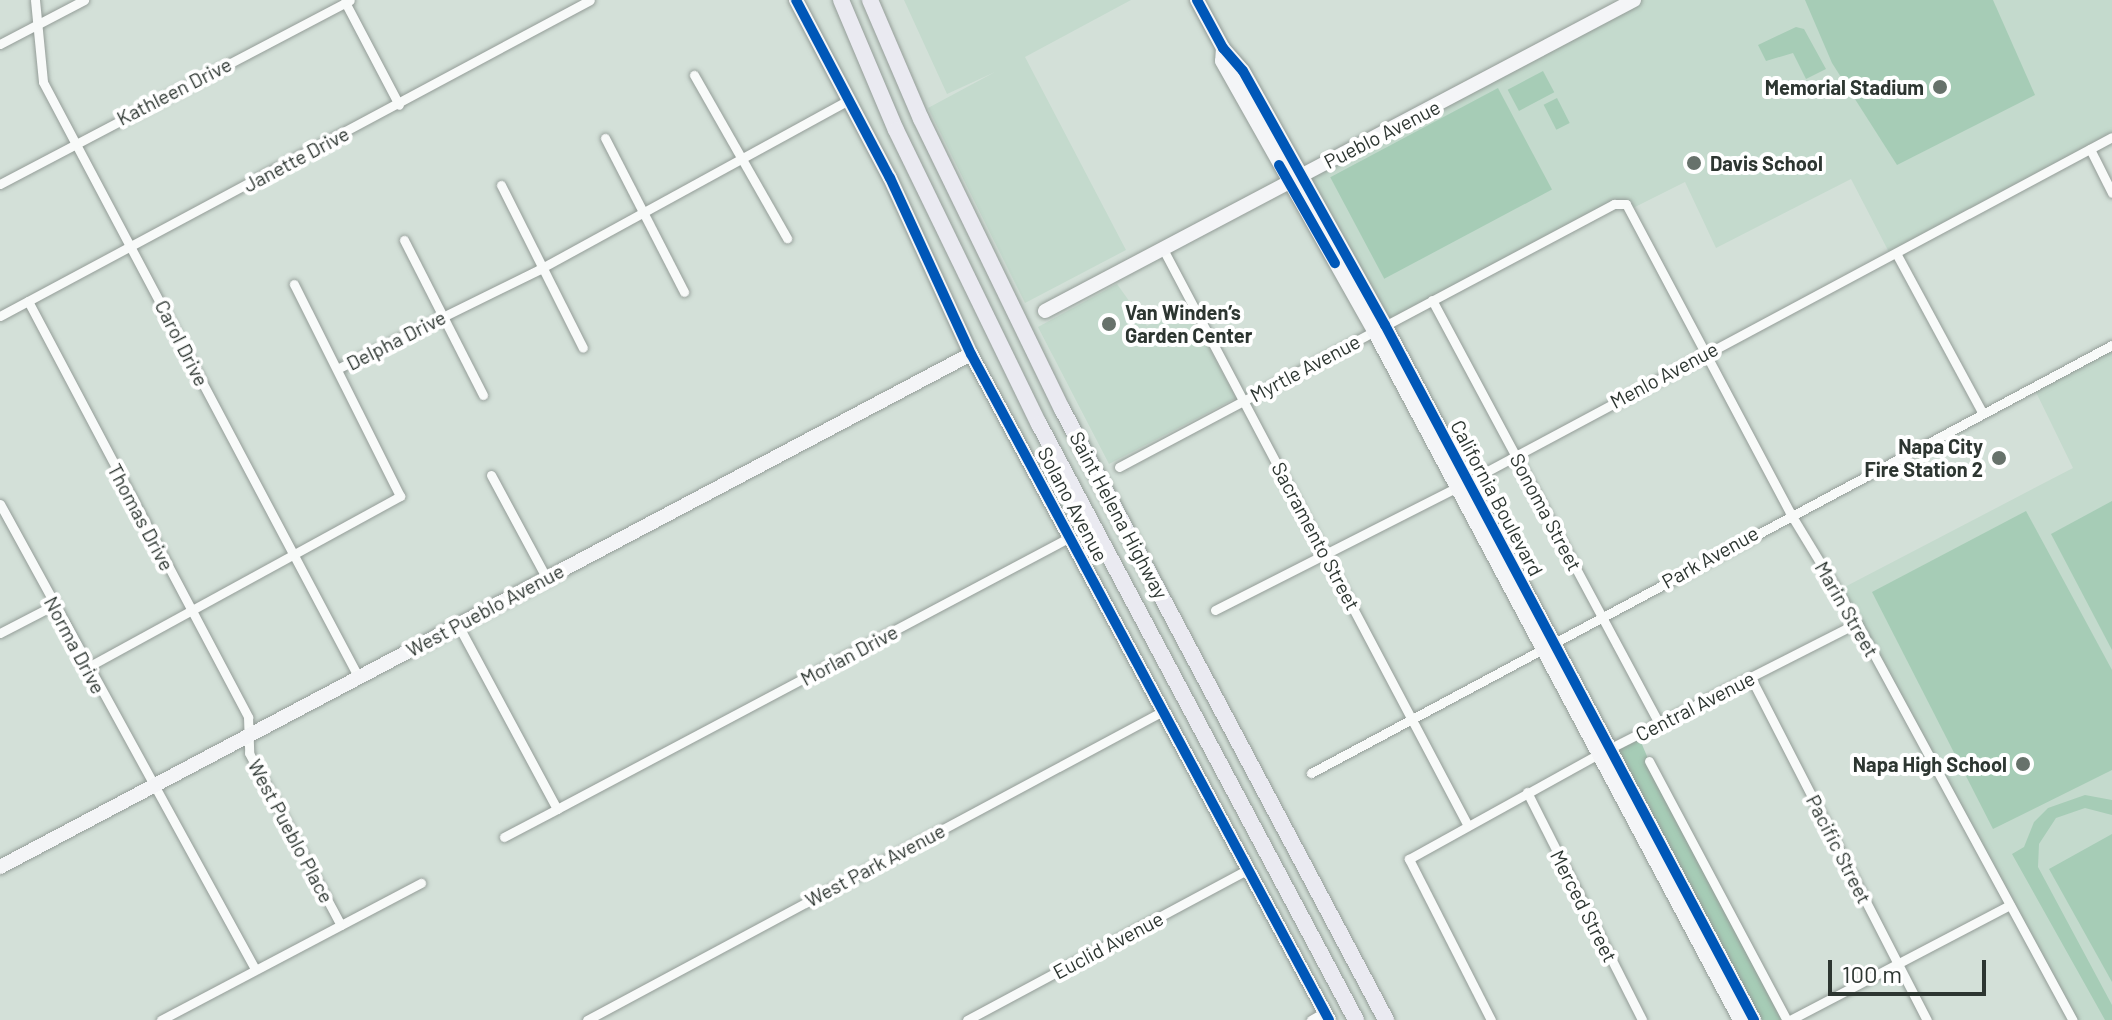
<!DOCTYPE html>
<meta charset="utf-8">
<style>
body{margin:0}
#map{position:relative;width:2112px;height:1020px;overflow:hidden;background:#d3e0d8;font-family:Barlow,sans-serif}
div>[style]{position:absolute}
.built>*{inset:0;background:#c4dacd}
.green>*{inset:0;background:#a6ccb6;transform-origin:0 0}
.roads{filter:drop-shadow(0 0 2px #949d98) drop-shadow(0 0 2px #949d98)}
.street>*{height:9px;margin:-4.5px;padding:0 4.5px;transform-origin:4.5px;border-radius:4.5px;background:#f8faf9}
.secondary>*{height:14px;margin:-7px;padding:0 7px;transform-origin:7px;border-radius:7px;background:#f4f5f7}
.highway>*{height:16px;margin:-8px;padding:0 8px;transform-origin:8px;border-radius:8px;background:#eaeaf1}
.cycleway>*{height:10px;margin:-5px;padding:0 5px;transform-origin:5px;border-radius:5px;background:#0057b8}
.dots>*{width:22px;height:22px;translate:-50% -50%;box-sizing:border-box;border:4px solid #fff;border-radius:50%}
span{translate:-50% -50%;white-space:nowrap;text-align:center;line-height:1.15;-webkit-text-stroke:8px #fff;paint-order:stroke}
.poi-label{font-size:20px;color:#2d3631;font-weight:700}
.right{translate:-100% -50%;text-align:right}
.left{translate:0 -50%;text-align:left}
.street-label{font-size:20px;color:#2d3631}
.scale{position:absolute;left:1828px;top:960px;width:158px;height:36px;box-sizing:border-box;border:4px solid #2d3631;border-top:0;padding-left:10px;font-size:24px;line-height:28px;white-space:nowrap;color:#2d3631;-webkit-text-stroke:6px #fff;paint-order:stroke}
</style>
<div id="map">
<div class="built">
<div style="clip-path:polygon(904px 0,1131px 0,1025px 57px,1126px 250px,1025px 303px,928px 108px,995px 72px,947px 94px)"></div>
<div style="clip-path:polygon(1634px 0,2112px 0,2112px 137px,1891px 256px,1851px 179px,1716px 248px,1685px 182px,1629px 210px,1622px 202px,1385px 325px,1301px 176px)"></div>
<div style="clip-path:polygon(1117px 284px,1147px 326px,1186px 305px,1236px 398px,1109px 464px,1038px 327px)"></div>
<div style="clip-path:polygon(2112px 345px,2112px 1020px,2073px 1020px,1837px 591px,2073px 468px,2033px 386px)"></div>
</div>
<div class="green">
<div style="clip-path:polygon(1805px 0,1993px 0,2035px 95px,1897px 165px,1832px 63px)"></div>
<div style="clip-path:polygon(1796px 27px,1804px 29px,1826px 69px,1806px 79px,1793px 53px,1766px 61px,1758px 45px)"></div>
<div style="left:1543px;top:71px;width:24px;height:40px;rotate:62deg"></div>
<div style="left:1498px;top:88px;width:115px;height:190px;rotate:62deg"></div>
<div style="left:1557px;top:98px;width:28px;height:15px;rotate:63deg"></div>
<div style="clip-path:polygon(2112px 501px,2112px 650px,2051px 534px)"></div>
<div style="clip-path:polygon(2026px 511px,2112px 670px,2112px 770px,1993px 829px,1872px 592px)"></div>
<div style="clip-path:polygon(1638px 735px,1649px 761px,1787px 1020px,1754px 1020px,1608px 749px)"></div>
<div style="clip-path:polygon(2085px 795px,2112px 800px,2112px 815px,2085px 808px,2056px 818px,2039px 844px,2038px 867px,2112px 1005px,2112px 1020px,2105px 1020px,2012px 854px,2024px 847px,2034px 822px,2048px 808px)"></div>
<div style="clip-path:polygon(2112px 834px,2112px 982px,2049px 869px)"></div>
</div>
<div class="roads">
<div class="street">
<div style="left:35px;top:0;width:82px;rotate:84.4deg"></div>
<div style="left:43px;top:82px;width:675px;rotate:62.07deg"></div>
<div style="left:345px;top:2px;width:116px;rotate:62.3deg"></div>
<div style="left:0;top:44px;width:95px;rotate:-27.6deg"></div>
<div style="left:694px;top:75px;width:188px;rotate:60.3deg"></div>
<div style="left:605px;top:138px;width:173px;rotate:62.8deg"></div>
<div style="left:2090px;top:149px;width:49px;rotate:63.4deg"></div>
<div style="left:0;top:184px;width:395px;rotate:-27.7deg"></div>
<div style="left:501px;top:185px;width:182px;rotate:63.3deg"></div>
<div style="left:404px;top:240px;width:174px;rotate:63deg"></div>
<div style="left:1163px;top:249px;width:650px;rotate:62.13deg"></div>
<div style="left:1896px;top:253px;width:181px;rotate:61.6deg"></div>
<div style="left:1432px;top:300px;width:481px;rotate:61.8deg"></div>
<div style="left:28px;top:301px;width:471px;rotate:62.1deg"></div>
<div style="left:248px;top:717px;width:36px;rotate:88deg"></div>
<div style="left:249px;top:753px;width:195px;rotate:61.9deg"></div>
<div style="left:0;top:316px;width:669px;rotate:-28.17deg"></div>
<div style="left:339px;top:368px;width:224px;rotate:-26.2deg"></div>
<div style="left:540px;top:269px;width:352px;rotate:-28.7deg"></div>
<div style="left:1119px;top:467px;width:561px;rotate:-27.98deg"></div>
<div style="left:1614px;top:204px;width:12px"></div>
<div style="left:1626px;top:204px;width:350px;rotate:62deg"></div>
<div style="left:1790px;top:513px;width:129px;rotate:58.7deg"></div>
<div style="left:1857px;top:623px;width:452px;rotate:61.5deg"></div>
<div style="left:491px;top:475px;width:116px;rotate:61.7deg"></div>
<div style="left:0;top:504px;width:530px;rotate:61.26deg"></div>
<div style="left:1215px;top:610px;width:283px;rotate:-26.9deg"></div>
<div style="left:1467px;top:482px;width:731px;rotate:-28.14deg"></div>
<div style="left:458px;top:625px;width:209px;rotate:61.7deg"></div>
<div style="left:557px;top:809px;width:581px;rotate:-27.93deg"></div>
<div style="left:0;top:633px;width:61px;rotate:-27.4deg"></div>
<div style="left:88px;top:667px;width:356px;rotate:-28.7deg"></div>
<div style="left:400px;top:496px;width:237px;rotate:-116.6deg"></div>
<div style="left:1751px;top:678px;width:385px;rotate:62.8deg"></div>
<div style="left:1649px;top:761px;width:293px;rotate:62deg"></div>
<div style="left:1311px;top:773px;width:908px;rotate:-28.12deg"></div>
<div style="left:1527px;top:792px;width:255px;rotate:63.2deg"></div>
<div style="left:504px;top:837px;width:60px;rotate:-27.8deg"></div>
<div style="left:161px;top:1020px;width:294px;rotate:-27.8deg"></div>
<div style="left:587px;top:1020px;width:654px;rotate:-28.21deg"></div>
<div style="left:967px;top:1020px;width:320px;rotate:-28.2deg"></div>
<div style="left:1311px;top:1020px;width:16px;rotate:-30deg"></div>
<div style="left:1491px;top:1020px;width:181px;rotate:-117deg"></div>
<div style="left:1409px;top:859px;width:215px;rotate:-29deg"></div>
<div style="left:1597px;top:755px;width:292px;rotate:-26.9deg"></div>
<div style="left:1790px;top:1020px;width:248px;rotate:-27.6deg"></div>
</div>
<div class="secondary">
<div style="left:796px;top:0;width:201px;rotate:62.2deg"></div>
<div style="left:890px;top:178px;width:194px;rotate:65.3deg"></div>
<div style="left:971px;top:354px;width:756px;rotate:61.74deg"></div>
<div style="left:1197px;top:0;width:55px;rotate:61.6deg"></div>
<div style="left:1223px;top:48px;width:30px;rotate:49deg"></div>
<div style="left:1243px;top:71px;width:291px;rotate:60.8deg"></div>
<div style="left:1385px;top:325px;width:787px;rotate:62.03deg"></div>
<div style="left:1223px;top:48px;width:13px;rotate:94deg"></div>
<div style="left:1222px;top:61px;width:310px;rotate:60.6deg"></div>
<div style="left:1374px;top:331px;width:780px;rotate:62.02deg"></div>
<div style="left:1045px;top:311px;width:666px;rotate:-27.83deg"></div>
<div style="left:0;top:867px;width:1098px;rotate:-27.85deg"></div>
</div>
<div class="highway">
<div style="left:841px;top:0;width:141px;rotate:67.1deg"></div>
<div style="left:896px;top:130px;width:327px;rotate:64.1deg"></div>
<div style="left:1039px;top:424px;width:675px;rotate:61.99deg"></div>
<div style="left:870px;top:0;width:129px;rotate:66.8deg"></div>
<div style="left:921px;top:119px;width:322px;rotate:64.1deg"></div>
<div style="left:1062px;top:409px;width:692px;rotate:62.06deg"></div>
</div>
</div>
<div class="cycleway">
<div style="left:796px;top:0;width:201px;rotate:62.2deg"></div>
<div style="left:890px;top:178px;width:194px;rotate:65.3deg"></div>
<div style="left:971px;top:354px;width:756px;rotate:61.74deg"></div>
<div style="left:1197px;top:0;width:55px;rotate:61.6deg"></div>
<div style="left:1223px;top:48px;width:30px;rotate:49deg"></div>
<div style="left:1243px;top:71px;width:291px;rotate:60.8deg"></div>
<div style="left:1385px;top:325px;width:787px;rotate:62.03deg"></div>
<div style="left:1279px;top:165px;width:113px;rotate:60.3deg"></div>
</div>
<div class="dots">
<div style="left:1940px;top:87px;background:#67726b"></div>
<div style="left:1694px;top:163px;background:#67726b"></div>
<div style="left:1109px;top:324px;background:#67726b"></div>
<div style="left:1999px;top:458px;background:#67726b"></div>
<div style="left:2023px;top:764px;background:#67726b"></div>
</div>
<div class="poi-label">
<span class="right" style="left:1924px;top:87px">Memorial Stadium</span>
<span class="left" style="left:1710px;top:163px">Davis School</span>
<span class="left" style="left:1125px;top:324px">Van Winden’s<br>Garden Center</span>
<span class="right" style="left:1983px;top:458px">Napa City<br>Fire Station 2</span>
<span class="right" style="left:2007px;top:764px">Napa High School</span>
</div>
<div class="street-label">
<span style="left:174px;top:91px;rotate:-27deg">Kathleen Drive</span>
<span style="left:1382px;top:134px;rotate:-27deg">Pueblo Avenue</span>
<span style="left:296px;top:159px;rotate:-28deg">Janette Drive</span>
<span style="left:396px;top:340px;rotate:-27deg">Delpha Drive</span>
<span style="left:182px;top:343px;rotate:63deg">Carol Drive</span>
<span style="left:1305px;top:368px;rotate:-28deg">Myrtle Avenue</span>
<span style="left:1664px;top:375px;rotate:-28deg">Menlo Avenue</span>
<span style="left:1497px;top:498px;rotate:62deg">California Boulevard</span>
<span style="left:1073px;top:504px;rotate:62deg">Solano Avenue</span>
<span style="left:1546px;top:512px;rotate:62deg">Sonoma Street</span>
<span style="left:1119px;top:515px;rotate:62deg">Saint Helena Highway</span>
<span style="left:141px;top:517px;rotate:62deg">Thomas Drive</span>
<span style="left:1316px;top:536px;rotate:62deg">Sacramento Street</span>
<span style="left:1710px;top:557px;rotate:-29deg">Park Avenue</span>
<span style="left:1847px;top:609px;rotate:60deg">Marin Street</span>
<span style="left:485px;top:610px;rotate:-28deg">West Pueblo Avenue</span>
<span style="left:75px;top:645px;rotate:62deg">Norma Drive</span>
<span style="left:849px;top:655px;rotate:-28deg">Morlan Drive</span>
<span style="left:1695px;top:706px;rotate:-27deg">Central Avenue</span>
<span style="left:291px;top:831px;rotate:62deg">West Pueblo Place</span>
<span style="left:1839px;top:849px;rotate:63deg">Pacific Street</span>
<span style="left:875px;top:865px;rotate:-28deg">West Park Avenue</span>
<span style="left:1584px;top:906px;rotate:63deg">Merced Street</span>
<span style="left:1108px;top:945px;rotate:-28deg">Euclid Avenue</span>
</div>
<div class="scale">100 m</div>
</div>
